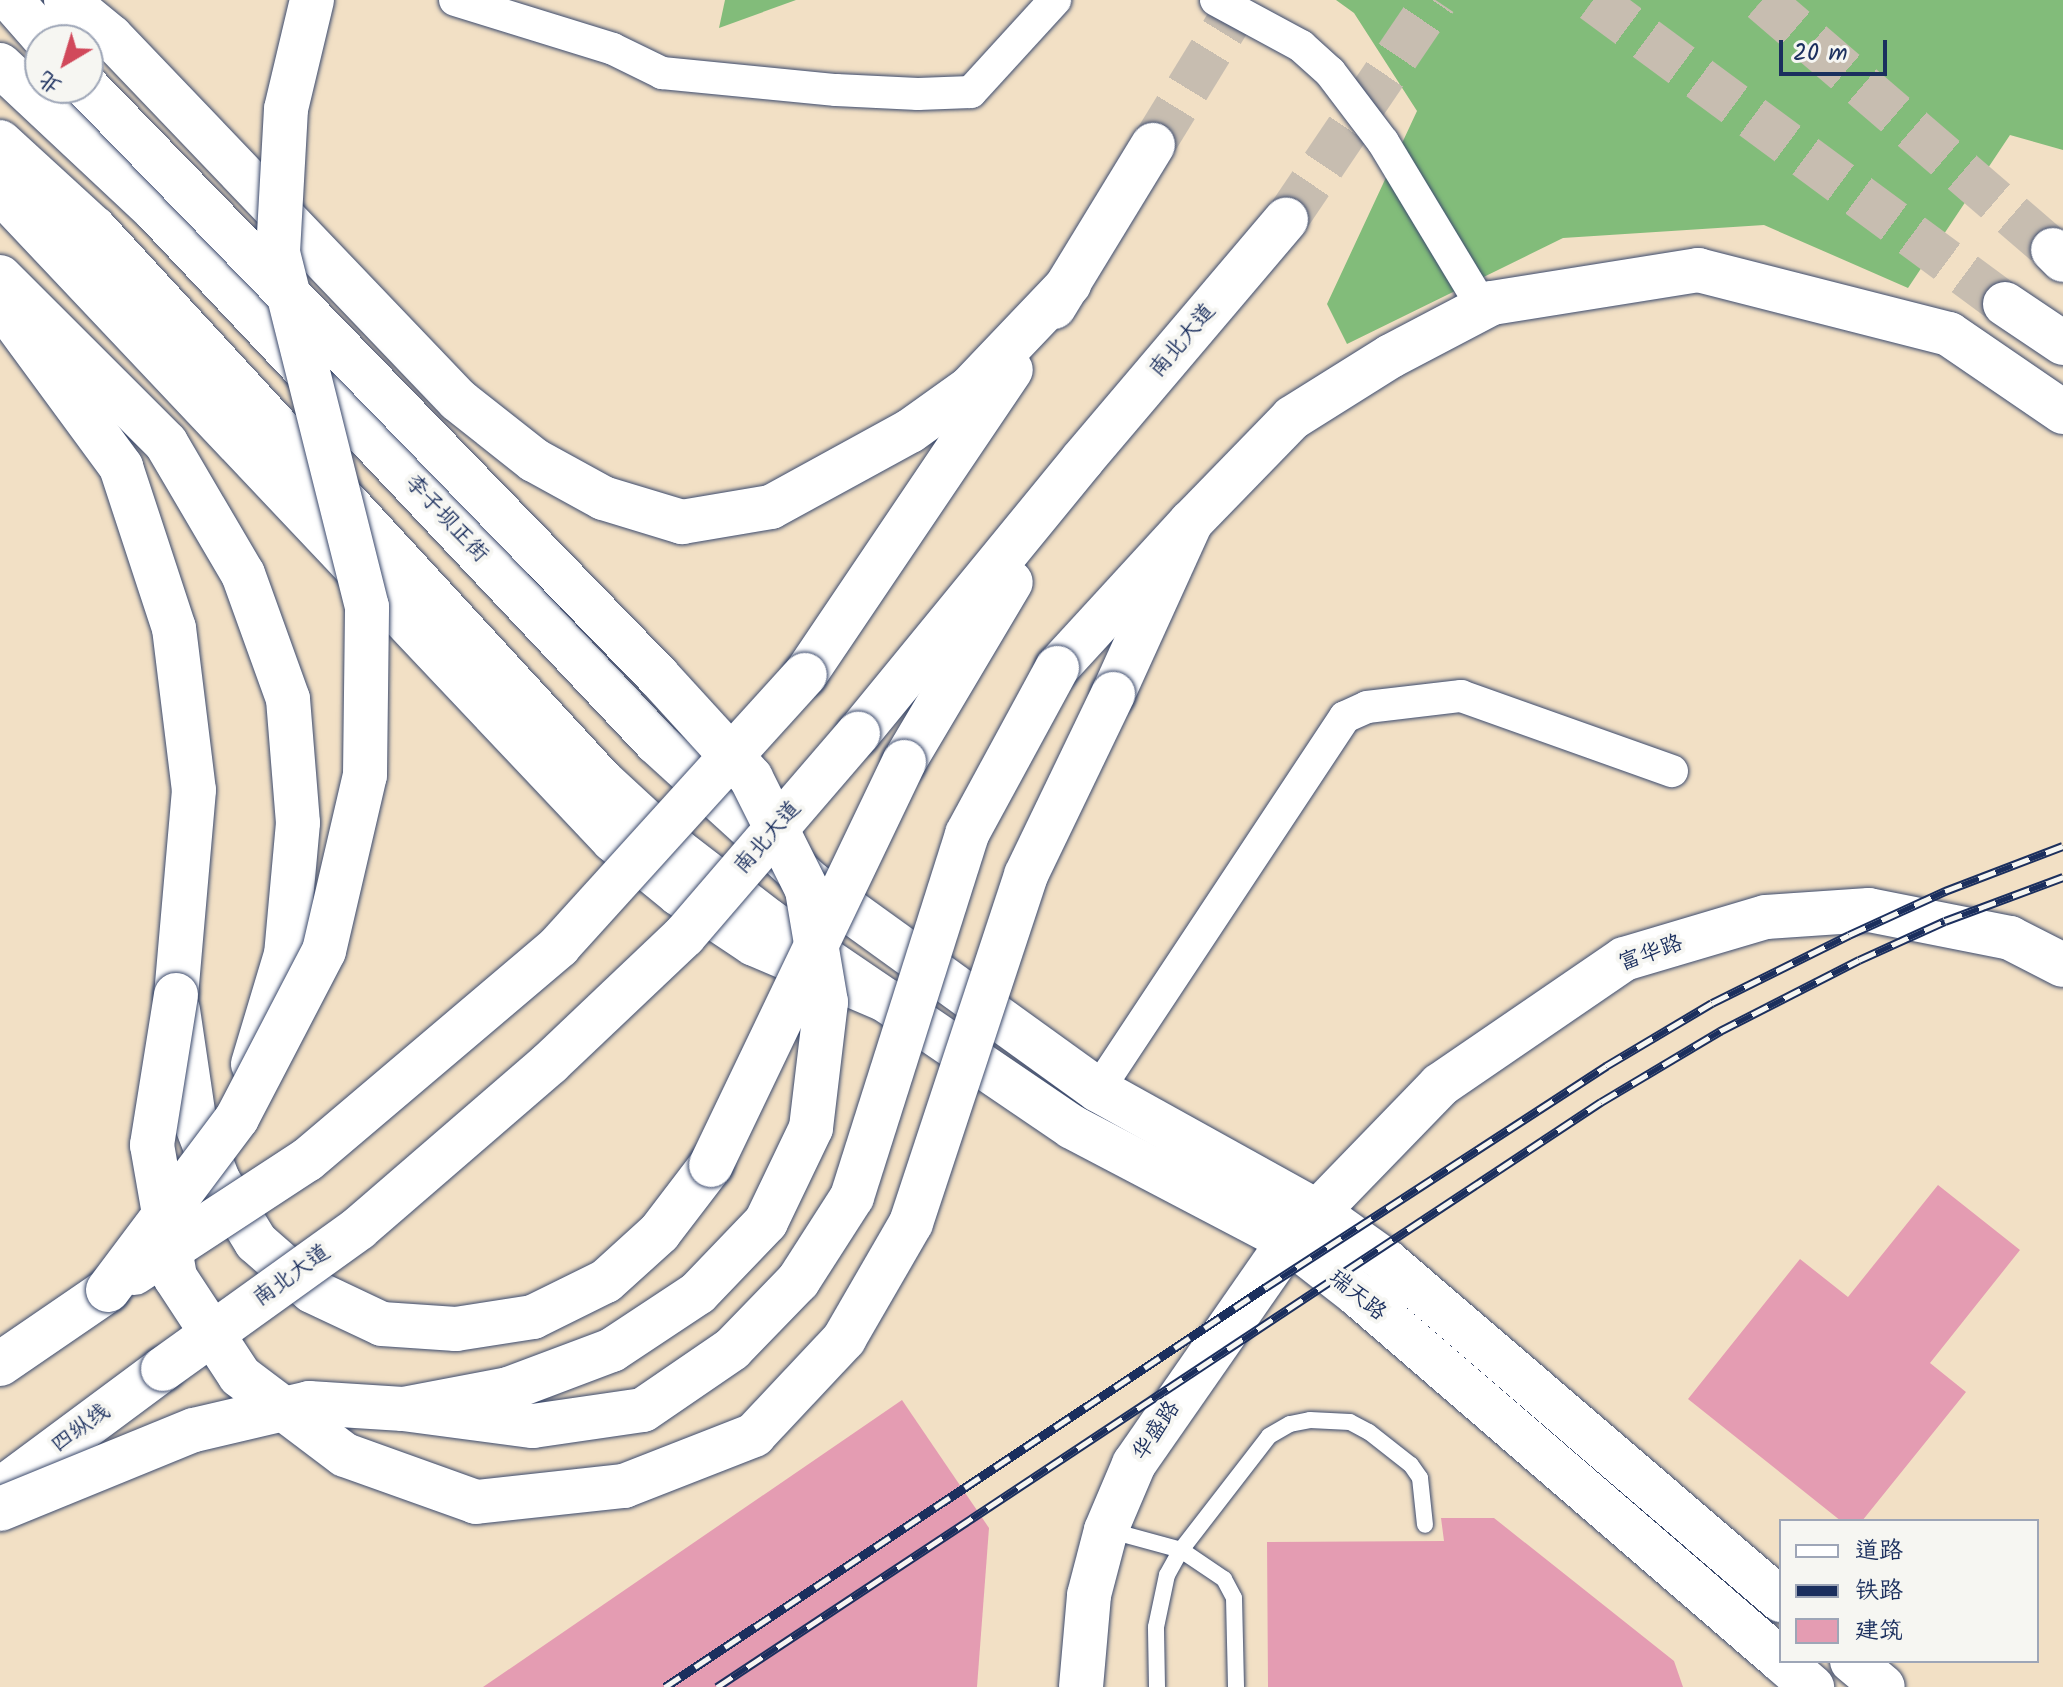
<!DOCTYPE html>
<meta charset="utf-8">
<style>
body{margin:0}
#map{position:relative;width:2063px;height:1687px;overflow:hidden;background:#f2e0c5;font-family:Kalam,"LXGW WenKai TC",sans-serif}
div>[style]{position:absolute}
.forest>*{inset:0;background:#82bc7a}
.building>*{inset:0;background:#e49cb2}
.primary-tunnel>*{height:44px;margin-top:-22px;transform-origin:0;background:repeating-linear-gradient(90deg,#c7bdb0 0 44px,transparent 0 66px)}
.highway-tunnel>*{height:44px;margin-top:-22px;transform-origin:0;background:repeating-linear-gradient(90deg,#c7bdb0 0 44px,transparent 0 66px)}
.roads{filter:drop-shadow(0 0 2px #3b4a6d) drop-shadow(0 0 2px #3b4a6d)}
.lane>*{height:16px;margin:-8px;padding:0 8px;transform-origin:8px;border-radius:8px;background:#fff}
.street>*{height:32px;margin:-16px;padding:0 16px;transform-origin:16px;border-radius:16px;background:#fff}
.secondary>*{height:44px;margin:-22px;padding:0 22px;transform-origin:22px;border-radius:22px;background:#fff}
.primary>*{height:44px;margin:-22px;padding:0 22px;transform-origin:22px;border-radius:22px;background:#fff}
.highway>*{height:44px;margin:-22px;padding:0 22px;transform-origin:22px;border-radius:22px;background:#fff}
.rail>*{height:9px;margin-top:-4.5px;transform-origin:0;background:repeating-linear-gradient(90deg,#f6f6f2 0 18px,#1b2f5e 0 36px);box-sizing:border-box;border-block:2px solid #1b2f5e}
.bridges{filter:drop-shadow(0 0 2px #3b4a6d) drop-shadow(0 0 2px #3b4a6d)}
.primary-bridge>*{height:44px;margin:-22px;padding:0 22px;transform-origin:22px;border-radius:22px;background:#fff}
.highway-bridge>*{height:44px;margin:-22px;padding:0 22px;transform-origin:22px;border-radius:22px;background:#fff}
span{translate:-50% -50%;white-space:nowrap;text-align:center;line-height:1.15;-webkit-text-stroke:8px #f6f6f2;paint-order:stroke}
.street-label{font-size:22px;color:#1b2f5e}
.legend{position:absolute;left:1779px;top:1519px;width:260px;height:144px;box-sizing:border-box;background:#f6f6f2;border:2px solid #9ea6b7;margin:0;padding:10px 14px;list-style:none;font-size:24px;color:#1b2f5e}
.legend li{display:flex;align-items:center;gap:16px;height:40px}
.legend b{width:40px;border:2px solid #9ea6b7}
.north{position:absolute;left:24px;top:24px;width:80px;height:80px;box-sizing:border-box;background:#f6f6f2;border:2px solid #9ea6b7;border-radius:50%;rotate:218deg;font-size:22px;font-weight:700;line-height:32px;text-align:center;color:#1b2f5e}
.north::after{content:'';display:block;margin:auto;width:28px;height:36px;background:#d1495b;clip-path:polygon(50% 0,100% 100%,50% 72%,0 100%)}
.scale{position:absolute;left:1779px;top:40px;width:108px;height:36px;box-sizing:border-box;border:4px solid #1b2f5e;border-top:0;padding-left:10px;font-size:24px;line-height:28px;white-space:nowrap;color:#1b2f5e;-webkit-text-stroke:6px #f6f6f2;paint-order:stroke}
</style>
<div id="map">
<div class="forest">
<div style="clip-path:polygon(725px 0,796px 0,719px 28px)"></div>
<div style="clip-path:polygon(1336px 0,2063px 0,2063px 150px,2010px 135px,1908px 288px,1764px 225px,1563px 238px,1347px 344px,1327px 304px,1417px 111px,1354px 13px)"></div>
</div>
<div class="building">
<div style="clip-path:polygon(1938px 1185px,2020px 1250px,1930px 1363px,1966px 1392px,1862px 1521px,1841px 1521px,1688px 1399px,1800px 1259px,1848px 1297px)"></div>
<div style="clip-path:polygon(902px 1400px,989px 1528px,977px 1687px,483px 1687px)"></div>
<div style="clip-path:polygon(1441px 1518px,1494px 1518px,1674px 1661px,1683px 1687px,1268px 1687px,1267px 1542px,1444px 1541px)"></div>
</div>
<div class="primary-tunnel">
<div style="left:1762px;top:0;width:384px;rotate:40.7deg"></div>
</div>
<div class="highway-tunnel">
<div style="left:1593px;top:0;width:512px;rotate:36.42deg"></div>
<div style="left:1153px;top:145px;width:170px;rotate:-58.5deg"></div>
<div style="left:1286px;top:220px;width:266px;rotate:-55.9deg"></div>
</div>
<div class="roads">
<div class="lane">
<div style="left:1108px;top:1530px;width:76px;rotate:15.3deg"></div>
<div style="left:1181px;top:1550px;width:52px;rotate:34deg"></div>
<div style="left:1224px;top:1579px;width:21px;rotate:62deg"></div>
<div style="left:1234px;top:1598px;width:89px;rotate:88.7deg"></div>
<div style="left:1157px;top:1687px;width:60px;rotate:-91deg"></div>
<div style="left:1156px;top:1627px;width:53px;rotate:-78.1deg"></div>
<div style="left:1167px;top:1575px;width:29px;rotate:-61deg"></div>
<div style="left:1181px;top:1550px;width:144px;rotate:-52.3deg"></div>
<div style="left:1269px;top:1436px;width:24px;rotate:-30deg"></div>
<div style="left:1290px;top:1424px;width:20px;rotate:-11deg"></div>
<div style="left:1310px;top:1420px;width:40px;rotate:2.9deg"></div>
<div style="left:1350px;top:1422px;width:21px;rotate:28deg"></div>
<div style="left:1369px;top:1432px;width:53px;rotate:38.2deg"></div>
<div style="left:1411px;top:1465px;width:16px;rotate:55deg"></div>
<div style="left:1420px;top:1478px;width:47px;rotate:83.9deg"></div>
</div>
<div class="street">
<div style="left:455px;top:0;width:165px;rotate:17.2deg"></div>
<div style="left:613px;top:49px;width:55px;rotate:26.1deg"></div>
<div style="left:662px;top:73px;width:175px;rotate:5.6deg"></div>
<div style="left:836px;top:90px;width:82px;rotate:2.8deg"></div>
<div style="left:918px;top:94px;width:53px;rotate:-2.2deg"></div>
<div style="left:971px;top:92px;width:125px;rotate:-47.6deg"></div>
<div style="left:1216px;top:0;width:97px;rotate:28.4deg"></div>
<div style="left:1301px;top:46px;width:39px;rotate:42deg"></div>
<div style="left:1330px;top:72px;width:88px;rotate:52.9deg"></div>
<div style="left:1383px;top:142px;width:194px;rotate:58.9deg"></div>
<div style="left:1098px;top:1090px;width:447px;rotate:-56.5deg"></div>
<div style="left:1345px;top:717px;width:24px;rotate:-24deg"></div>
<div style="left:1367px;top:707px;width:95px;rotate:-6.7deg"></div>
<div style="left:1461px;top:696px;width:224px;rotate:19.6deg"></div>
</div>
<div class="secondary">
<div style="left:0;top:65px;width:212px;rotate:43.1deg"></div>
<div style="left:155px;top:210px;width:731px;rotate:46.72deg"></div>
<div style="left:656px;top:742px;width:210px;rotate:42.3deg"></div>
<div style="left:811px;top:883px;width:354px;rotate:35.8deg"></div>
<div style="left:1098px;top:1090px;width:249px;rotate:29deg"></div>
<div style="left:1316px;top:1211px;width:86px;rotate:35.5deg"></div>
<div style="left:1386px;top:1261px;width:521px;rotate:40.64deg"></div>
<div style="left:0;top:142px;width:127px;rotate:42.5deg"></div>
<div style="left:94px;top:228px;width:750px;rotate:47.43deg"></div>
<div style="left:601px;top:780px;width:105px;rotate:42.7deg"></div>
<div style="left:678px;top:851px;width:115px;rotate:37.6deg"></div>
<div style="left:769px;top:921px;width:366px;rotate:34.2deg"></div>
<div style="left:1072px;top:1127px;width:245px;rotate:27.7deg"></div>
<div style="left:1289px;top:1241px;width:86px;rotate:37.9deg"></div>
<div style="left:1357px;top:1294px;width:560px;rotate:40.8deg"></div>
<div style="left:1782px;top:1661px;width:40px;rotate:41deg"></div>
<div style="left:1852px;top:1661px;width:40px;rotate:40deg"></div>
<div style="left:1081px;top:1687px;width:92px;rotate:-85deg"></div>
<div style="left:1089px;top:1595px;width:67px;rotate:-75.3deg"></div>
<div style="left:1106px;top:1530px;width:72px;rotate:-67deg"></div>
<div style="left:1134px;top:1464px;width:272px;rotate:-55.2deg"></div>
<div style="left:1289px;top:1241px;width:217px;rotate:-45.9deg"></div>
<div style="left:1440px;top:1085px;width:223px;rotate:-34.4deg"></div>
<div style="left:1624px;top:959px;width:148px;rotate:-16.5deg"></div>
<div style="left:1766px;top:917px;width:103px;rotate:-3.9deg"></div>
<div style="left:1869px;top:910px;width:144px;rotate:11.2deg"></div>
<div style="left:2010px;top:938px;width:59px;rotate:27deg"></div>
</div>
<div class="primary">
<div style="left:0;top:191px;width:893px;rotate:46.63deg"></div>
<div style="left:613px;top:840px;width:85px;rotate:39.3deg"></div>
<div style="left:679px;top:894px;width:90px;rotate:33.7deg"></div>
<div style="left:754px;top:944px;width:142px;rotate:23.1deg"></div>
<div style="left:2053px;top:250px;width:14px;rotate:45deg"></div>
<div style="left:0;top:302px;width:205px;rotate:53.7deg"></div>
<div style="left:121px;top:467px;width:169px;rotate:71.8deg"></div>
<div style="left:174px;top:628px;width:163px;rotate:83deg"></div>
<div style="left:194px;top:790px;width:206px;rotate:95deg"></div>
<div style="left:1113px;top:694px;width:189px;rotate:-65.6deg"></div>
<div style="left:1191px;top:522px;width:145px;rotate:-45.8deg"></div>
<div style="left:1292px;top:418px;width:117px;rotate:-32.1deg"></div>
<div style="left:1391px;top:356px;width:114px;rotate:-27.7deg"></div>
<div style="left:1492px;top:303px;width:209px;rotate:-9.1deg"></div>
<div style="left:1698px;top:270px;width:259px;rotate:14.3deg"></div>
<div style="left:1949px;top:334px;width:138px;rotate:34.4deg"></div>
</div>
<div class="highway">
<div style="left:11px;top:0;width:53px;rotate:48.8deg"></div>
<div style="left:66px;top:0;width:58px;rotate:39.4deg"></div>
<div style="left:111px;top:37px;width:502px;rotate:46.29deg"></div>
<div style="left:458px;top:400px;width:97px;rotate:38.3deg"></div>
<div style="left:534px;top:460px;width:79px;rotate:28.8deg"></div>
<div style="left:603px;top:498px;width:83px;rotate:16.9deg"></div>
<div style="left:682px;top:522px;width:90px;rotate:-9.6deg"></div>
<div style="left:771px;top:507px;width:158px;rotate:-28.7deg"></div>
<div style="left:910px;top:431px;width:74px;rotate:-35.6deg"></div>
<div style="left:970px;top:388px;width:144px;rotate:-46.4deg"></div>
<div style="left:0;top:277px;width:235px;rotate:45deg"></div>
<div style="left:166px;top:443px;width:152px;rotate:59.6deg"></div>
<div style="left:243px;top:574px;width:133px;rotate:70.2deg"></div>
<div style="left:288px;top:699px;width:124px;rotate:85.4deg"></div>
<div style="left:298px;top:823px;width:132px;rotate:95.2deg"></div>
<div style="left:286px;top:954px;width:115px;rotate:106.7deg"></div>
<div style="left:2005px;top:304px;width:70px;rotate:33.9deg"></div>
<div style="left:1054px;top:307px;width:190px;rotate:-58.6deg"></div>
<div style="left:1057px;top:668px;width:198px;rotate:-47.5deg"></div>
<div style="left:805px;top:675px;width:368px;rotate:-56deg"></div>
<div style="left:858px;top:734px;width:355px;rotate:-50.7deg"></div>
<div style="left:1083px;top:459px;width:314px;rotate:-49.7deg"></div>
<div style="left:904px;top:762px;width:209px;rotate:-59.3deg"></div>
<div style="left:178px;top:1010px;width:109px;rotate:81.6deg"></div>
<div style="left:194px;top:1118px;width:66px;rotate:68.8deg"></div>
<div style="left:218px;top:1180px;width:73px;rotate:58.5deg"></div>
<div style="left:256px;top:1242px;width:74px;rotate:41.2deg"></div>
<div style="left:312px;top:1291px;width:77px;rotate:25.2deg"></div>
<div style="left:382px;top:1324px;width:74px;rotate:3.9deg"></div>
<div style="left:456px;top:1329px;width:78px;rotate:-8.9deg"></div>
<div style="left:533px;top:1317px;width:81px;rotate:-26.3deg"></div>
<div style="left:606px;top:1281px;width:72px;rotate:-42.2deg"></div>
<div style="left:659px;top:1233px;width:86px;rotate:-52.6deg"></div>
<div style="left:0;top:1364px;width:131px;rotate:-34.4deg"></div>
<div style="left:0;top:1490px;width:203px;rotate:-36.6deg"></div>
</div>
</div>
<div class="rail">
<div style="left:665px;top:1687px;width:722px;rotate:-33.65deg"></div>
<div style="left:1266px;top:1287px;width:406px;rotate:-33deg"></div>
<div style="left:1606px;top:1066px;width:123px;rotate:-30.7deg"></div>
<div style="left:1712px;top:1003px;width:153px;rotate:-26.4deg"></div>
<div style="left:1849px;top:935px;width:106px;rotate:-24.6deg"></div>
<div style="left:1945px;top:891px;width:126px;rotate:-20.9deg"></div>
<div style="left:717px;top:1687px;width:1060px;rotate:-33.5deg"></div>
<div style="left:1601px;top:1102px;width:139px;rotate:-30.8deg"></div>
<div style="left:1720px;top:1031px;width:156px;rotate:-27.1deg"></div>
<div style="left:1859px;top:960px;width:94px;rotate:-24.4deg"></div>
<div style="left:1945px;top:921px;width:126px;rotate:-20.4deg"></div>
</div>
<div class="bridges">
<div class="primary-bridge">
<div style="left:176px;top:995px;width:152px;rotate:99.1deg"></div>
<div style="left:152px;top:1145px;width:134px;rotate:80.1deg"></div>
<div style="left:175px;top:1277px;width:118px;rotate:56.7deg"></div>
<div style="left:240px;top:1376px;width:131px;rotate:37deg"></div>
<div style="left:345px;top:1455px;width:139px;rotate:19.7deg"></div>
<div style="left:476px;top:1502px;width:149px;rotate:-6.2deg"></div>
<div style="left:624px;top:1486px;width:140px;rotate:-21.4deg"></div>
<div style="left:754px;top:1435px;width:132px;rotate:-46.8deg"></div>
<div style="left:844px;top:1339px;width:134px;rotate:-60deg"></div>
<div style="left:911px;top:1223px;width:367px;rotate:-71.7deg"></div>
<div style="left:1026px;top:875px;width:201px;rotate:-64.3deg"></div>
</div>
<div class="highway-bridge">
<div style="left:88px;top:88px;width:819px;rotate:45.89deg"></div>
<div style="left:658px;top:676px;width:138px;rotate:47.6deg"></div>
<div style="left:751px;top:778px;width:125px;rotate:63.4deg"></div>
<div style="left:807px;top:890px;width:114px;rotate:80.4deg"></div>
<div style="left:826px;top:1002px;width:127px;rotate:96.8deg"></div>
<div style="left:811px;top:1128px;width:104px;rotate:115.6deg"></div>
<div style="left:766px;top:1222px;width:98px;rotate:133.8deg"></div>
<div style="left:698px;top:1293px;width:103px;rotate:146.5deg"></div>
<div style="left:612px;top:1350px;width:111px;rotate:159.4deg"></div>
<div style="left:508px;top:1389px;width:107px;rotate:169.2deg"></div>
<div style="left:711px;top:1165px;width:447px;rotate:-64.4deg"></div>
<div style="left:134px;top:1273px;width:207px;rotate:-33.2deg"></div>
<div style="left:307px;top:1160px;width:331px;rotate:-40.3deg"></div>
<div style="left:559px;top:946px;width:366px;rotate:-47.8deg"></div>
<div style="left:108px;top:1290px;width:215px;rotate:-53.1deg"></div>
<div style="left:237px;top:1118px;width:188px;rotate:-62.5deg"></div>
<div style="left:324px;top:951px;width:181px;rotate:-76.9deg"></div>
<div style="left:365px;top:775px;width:168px;rotate:-89.3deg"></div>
<div style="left:367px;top:607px;width:366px;rotate:-104.1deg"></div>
<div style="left:278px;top:252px;width:143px;rotate:-86.8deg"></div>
<div style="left:286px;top:109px;width:112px;rotate:-76.6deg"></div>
<div style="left:163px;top:1369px;width:241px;rotate:-35.7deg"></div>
<div style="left:359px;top:1228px;width:252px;rotate:-40.8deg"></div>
<div style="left:550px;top:1063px;width:185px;rotate:-43.5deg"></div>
<div style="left:684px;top:936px;width:267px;rotate:-49.3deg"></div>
<div style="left:0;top:1509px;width:209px;rotate:-22.2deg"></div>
<div style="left:194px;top:1430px;width:118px;rotate:-13.2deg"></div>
<div style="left:309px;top:1403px;width:94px;rotate:3.7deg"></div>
<div style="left:403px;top:1409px;width:131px;rotate:7.5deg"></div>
<div style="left:533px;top:1426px;width:111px;rotate:-8.3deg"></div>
<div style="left:643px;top:1410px;width:108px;rotate:-34.4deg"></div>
<div style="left:732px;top:1349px;width:95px;rotate:-45.9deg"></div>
<div style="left:798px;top:1281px;width:100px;rotate:-57.3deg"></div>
<div style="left:852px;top:1197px;width:381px;rotate:-72.4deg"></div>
<div style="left:967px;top:834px;width:189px;rotate:-61.5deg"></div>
</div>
</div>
<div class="street-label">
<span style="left:1183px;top:341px;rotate:-50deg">南北大道</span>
<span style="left:446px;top:519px;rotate:47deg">李子坝正街</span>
<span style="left:768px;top:838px;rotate:-49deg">南北大道</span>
<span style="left:1651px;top:954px;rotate:-20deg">富华路</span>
<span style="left:292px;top:1276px;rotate:-36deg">南北大道</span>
<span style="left:1357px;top:1296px;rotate:39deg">瑞天路</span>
<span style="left:81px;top:1429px;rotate:-36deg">四纵线</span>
<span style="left:1157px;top:1431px;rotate:-56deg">华盛路</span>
</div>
<ul class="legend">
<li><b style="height:10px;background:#fff"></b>道路</li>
<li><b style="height:10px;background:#1b2f5e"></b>铁路</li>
<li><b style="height:22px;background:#e49cb2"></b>建筑</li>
</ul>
<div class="north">北</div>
<div class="scale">20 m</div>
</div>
